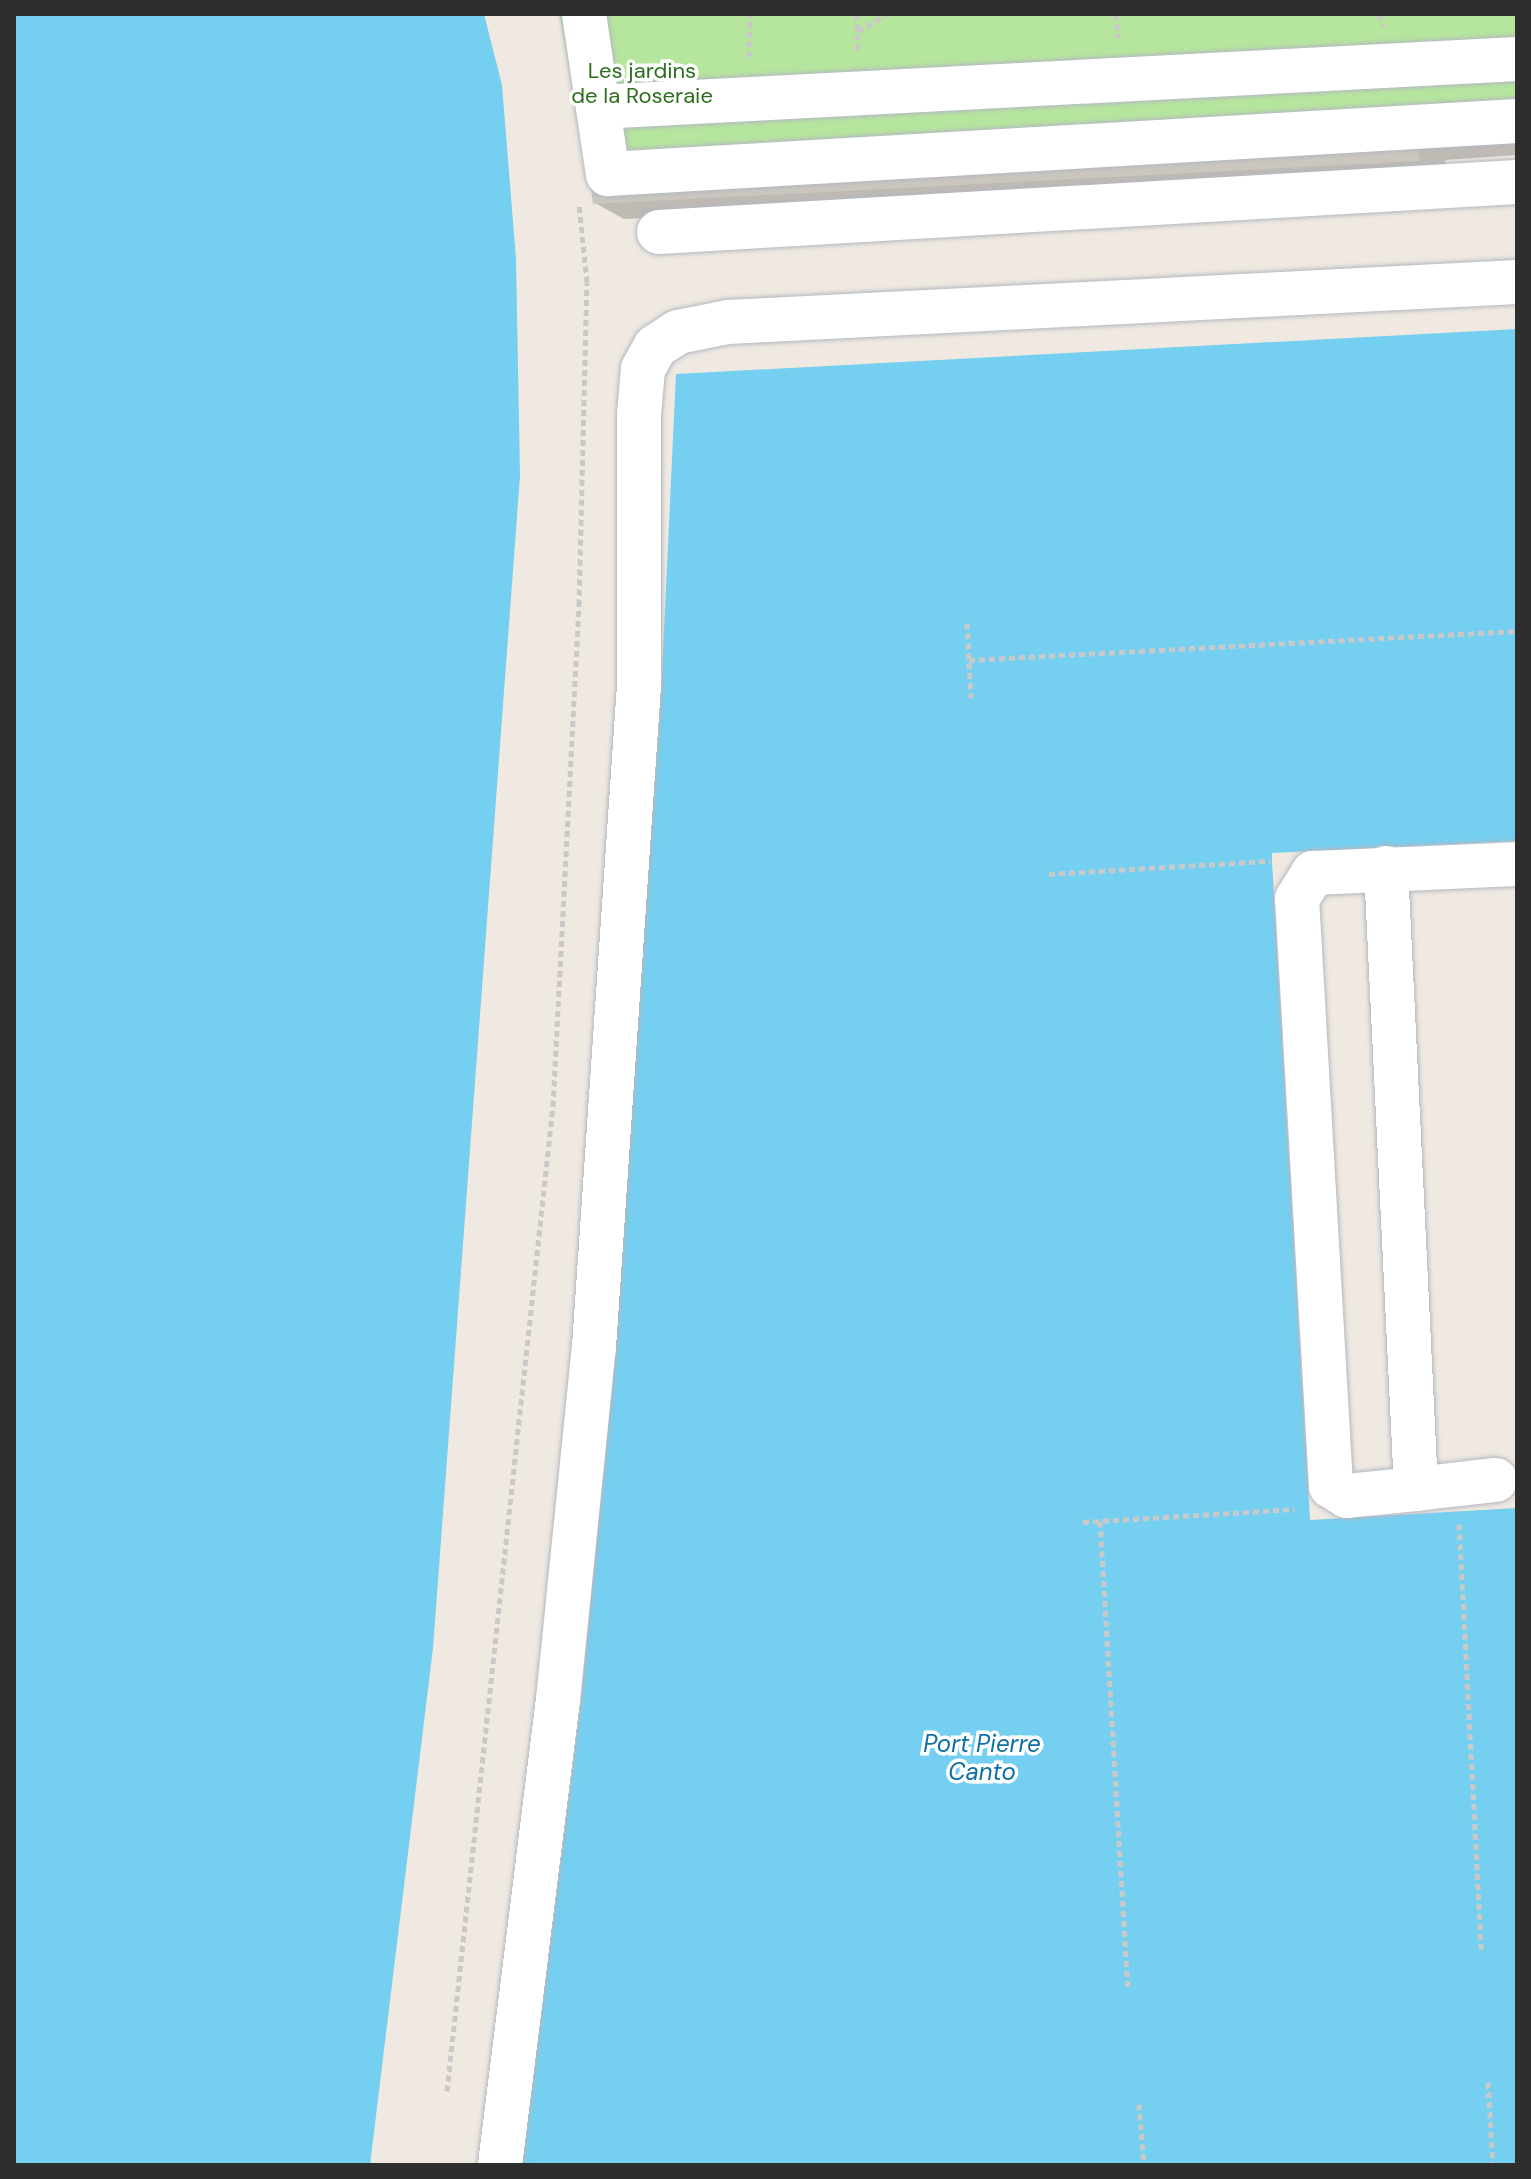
<!DOCTYPE html>
<style>
body{margin:0}
#map{position:relative;width:1531px;height:2179px;overflow:hidden;background:#efe9e1;font-family:"DM Sans",sans-serif}
div>[style]{position:absolute}
.green>*{inset:0;background:#b6e59e}
.water>*{inset:0;background:#75cff0}
.shadow>*{inset:0;background:#0003}
.building>*{inset:0;background:#cbc7bf}
.path>*{height:5px;margin-top:-2.5px;transform-origin:0;background:repeating-linear-gradient(90deg,#c9c9c9 0 6px,transparent 0 10px)}
.roads{filter:drop-shadow(0 0 2px #b4b7c1) drop-shadow(0 0 2px #b4b7c1)}
.minor>*{height:44px;margin:-22px;padding:0 22px;transform-origin:22px;border-radius:22px;background:#fff}
span{translate:-50% -50%;white-space:nowrap;text-align:center;line-height:1.15;-webkit-text-stroke:7px #fff;paint-order:stroke}
.park-label{font-size:22px;color:#2c6e1b}
.water-label{font-size:24px;color:#0d6fa3;font-style:italic}
.frame{position:absolute;inset:0;border:16px solid #2e2e2e;pointer-events:none}
</style>
<div id="map">
<div class="green">
<div style="clip-path:polygon(559px 14px,1517px 14px,1517px 104px,586px 153px)"></div>
</div>
<div class="water">
<div style="clip-path:polygon(14px 14px,484px 14px,502px 85px,516px 259px,520px 476px,433px 1648px,370px 2165px,14px 2165px)"></div>
<div style="clip-path:polygon(1517px 329px,1517px 841px,1272px 853px,1272px 861px,1310px 1520px,1517px 1508px,1517px 2165px,522px 2165px,581px 1699px,609px 1418px,661px 695px,676px 374px)"></div>
</div>
<div class="shadow">
<div style="clip-path:polygon(1517px 104px,1517px 155px,1445px 160px,1448px 177px,624px 219px,595px 203px)"></div>
</div>
<div class="building">
<div style="clip-path:polygon(777px 143px,1417px 144px,1420px 161px,593px 204px,586px 153px)"></div>
</div>
<div class="path">
<div style="left:857px;top:14px;width:39px;rotate:89deg"></div>
<div style="left:1116px;top:14px;width:24px;rotate:85deg"></div>
<div style="left:1379px;top:14px;width:13px;rotate:72deg"></div>
<div style="left:858px;top:31px;width:34px;rotate:-30deg"></div>
<div style="left:749px;top:57px;width:43px;rotate:-88.7deg"></div>
<div style="left:967px;top:623px;width:75px;rotate:86.9deg"></div>
<div style="left:969px;top:660px;width:549px;rotate:-3.03deg"></div>
<div style="left:1049px;top:874px;width:222px;rotate:-3.4deg"></div>
<div style="left:1100px;top:1521px;width:467px;rotate:86.6deg"></div>
<div style="left:1083px;top:1522px;width:212px;rotate:-3.5deg"></div>
<div style="left:1459px;top:1524px;width:426px;rotate:87deg"></div>
<div style="left:1488px;top:2082px;width:83px;rotate:86.6deg"></div>
<div style="left:447px;top:2091px;width:991px;rotate:-83.86deg"></div>
<div style="left:553px;top:1106px;width:502px;rotate:-87.03deg"></div>
<div style="left:579px;top:605px;width:323px;rotate:-88.6deg"></div>
<div style="left:587px;top:282px;width:77px;rotate:-95.9deg"></div>
<div style="left:1139px;top:2104px;width:61px;rotate:85.3deg"></div>
</div>
<div class="roads">
<div class="minor">
<div style="left:584px;top:14px;width:162px;rotate:81.5deg"></div>
<div style="left:608px;top:174px;width:911px;rotate:-3.34deg"></div>
<div style="left:598px;top:107px;width:920px;rotate:-2.99deg"></div>
<div style="left:659px;top:232px;width:859px;rotate:-3.34deg"></div>
<div style="left:1386px;top:868px;width:622px;rotate:87.23deg"></div>
<div style="left:1416px;top:1489px;width:80px;rotate:-6.5deg"></div>
<div style="left:1416px;top:1489px;width:69px;rotate:174.2deg"></div>
<div style="left:1347px;top:1496px;width:19px;rotate:-148deg"></div>
<div style="left:1331px;top:1486px;width:588px;rotate:-93.31deg"></div>
<div style="left:1297px;top:899px;width:31px;rotate:-58deg"></div>
<div style="left:1313px;top:873px;width:204px;rotate:-2.5deg"></div>
<div style="left:500px;top:2165px;width:469px;rotate:-82.9deg"></div>
<div style="left:558px;top:1700px;width:355px;rotate:-84.2deg"></div>
<div style="left:594px;top:1347px;width:664px;rotate:-86.11deg"></div>
<div style="left:639px;top:685px;width:271px;rotate:-90deg"></div>
<div style="left:639px;top:414px;width:45px;rotate:-84.9deg"></div>
<div style="left:643px;top:369px;width:25px;rotate:-61deg"></div>
<div style="left:655px;top:347px;width:27px;rotate:-33deg"></div>
<div style="left:678px;top:332px;width:51px;rotate:-11.3deg"></div>
<div style="left:728px;top:322px;width:790px;rotate:-2.9deg"></div>
</div>
</div>
<div class="park-label">
<span style="left:642px;top:83px">Les jardins<br>de la Roseraie</span>
</div>
<div class="water-label">
<span style="left:982px;top:1758px">Port Pierre<br>Canto</span>
</div>
<div class="frame"></div>
</div>
